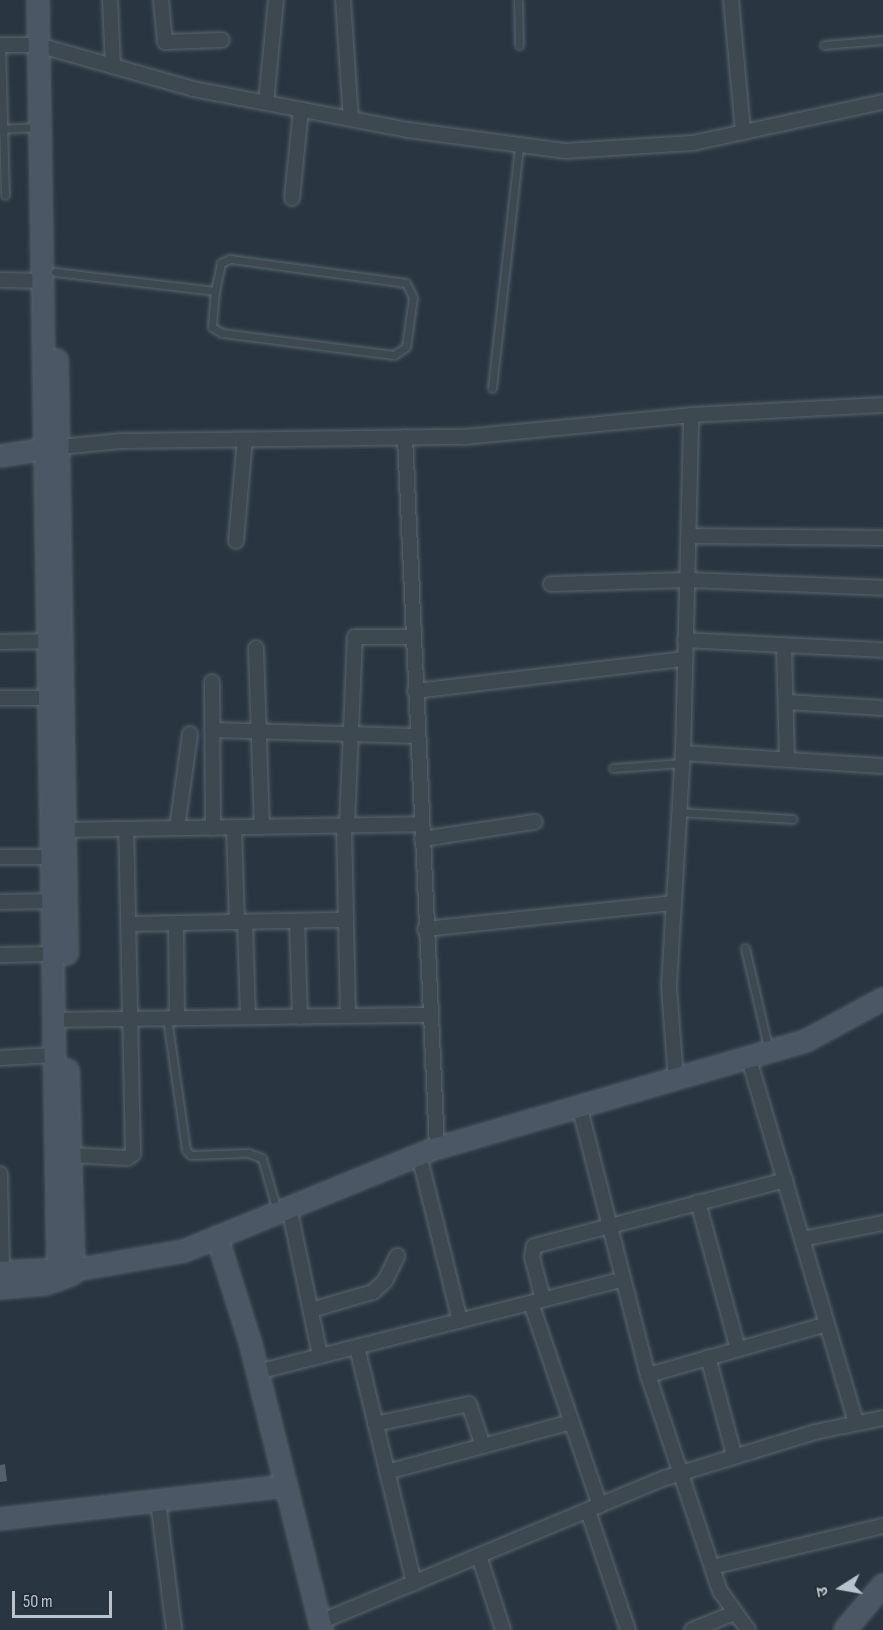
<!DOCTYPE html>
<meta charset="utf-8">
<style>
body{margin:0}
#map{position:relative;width:883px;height:1630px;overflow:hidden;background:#293641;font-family:"Sofia Sans Condensed","Noto Sans Devanagari",sans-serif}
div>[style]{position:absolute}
.building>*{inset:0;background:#52616c}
.roads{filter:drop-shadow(0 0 2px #5b666f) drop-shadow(0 0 2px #5b666f)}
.lane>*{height:7px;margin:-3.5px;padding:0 3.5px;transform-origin:3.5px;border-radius:3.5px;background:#3d4851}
.street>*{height:14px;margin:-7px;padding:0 7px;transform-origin:7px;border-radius:7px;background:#3d4851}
.secondary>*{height:20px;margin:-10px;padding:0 10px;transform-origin:10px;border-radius:10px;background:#4b5764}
span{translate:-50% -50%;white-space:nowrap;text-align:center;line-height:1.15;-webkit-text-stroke:5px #222d37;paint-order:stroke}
.north{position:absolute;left:811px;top:1558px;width:60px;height:60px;-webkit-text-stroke:4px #222d37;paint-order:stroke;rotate:259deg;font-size:16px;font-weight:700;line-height:24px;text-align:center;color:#bac3cb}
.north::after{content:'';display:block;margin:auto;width:21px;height:27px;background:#bac3cb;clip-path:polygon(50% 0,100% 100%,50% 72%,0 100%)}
.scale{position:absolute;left:12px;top:1591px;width:100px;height:27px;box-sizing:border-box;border:3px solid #bac3cb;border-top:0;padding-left:8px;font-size:18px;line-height:21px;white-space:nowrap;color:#bac3cb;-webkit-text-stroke:4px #222d37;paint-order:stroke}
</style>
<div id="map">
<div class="building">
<div style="clip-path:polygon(5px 1464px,7px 1481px,0 1482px,0 1465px)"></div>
</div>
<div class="roads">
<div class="lane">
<div style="left:518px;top:0;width:45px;rotate:88.7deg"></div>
<div style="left:1px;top:45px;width:150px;rotate:88.5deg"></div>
<div style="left:824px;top:45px;width:59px;rotate:-4.8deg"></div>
<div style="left:0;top:129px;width:37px;rotate:-3deg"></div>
<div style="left:55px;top:272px;width:161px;rotate:6.8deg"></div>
<div style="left:215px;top:291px;width:36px;rotate:95deg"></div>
<div style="left:212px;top:327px;width:12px;rotate:31deg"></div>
<div style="left:222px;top:333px;width:173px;rotate:7.3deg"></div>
<div style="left:394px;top:355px;width:14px;rotate:-34deg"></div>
<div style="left:406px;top:347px;width:50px;rotate:-82deg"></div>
<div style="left:413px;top:297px;width:16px;rotate:-117deg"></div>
<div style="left:406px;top:283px;width:178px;rotate:-172.2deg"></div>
<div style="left:230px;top:259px;width:10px;rotate:156deg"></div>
<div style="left:221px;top:263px;width:29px;rotate:102deg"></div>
<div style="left:492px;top:388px;width:243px;rotate:-83.6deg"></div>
<div style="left:613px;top:768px;width:69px;rotate:-4.1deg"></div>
<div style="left:679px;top:812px;width:114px;rotate:3.5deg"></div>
<div style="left:745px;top:948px;width:106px;rotate:76.9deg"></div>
<div style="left:167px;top:1018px;width:133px;rotate:81.8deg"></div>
<div style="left:186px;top:1150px;width:7px;rotate:45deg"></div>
<div style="left:191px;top:1155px;width:57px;rotate:-2deg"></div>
<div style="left:248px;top:1153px;width:15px;rotate:20deg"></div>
<div style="left:262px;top:1158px;width:55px;rotate:74.2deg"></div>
</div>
<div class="street">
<div style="left:110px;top:0;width:66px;rotate:87.4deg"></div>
<div style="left:161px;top:0;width:42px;rotate:84.6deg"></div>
<div style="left:165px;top:42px;width:57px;rotate:-2deg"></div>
<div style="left:343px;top:0;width:119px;rotate:86.2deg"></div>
<div style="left:731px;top:0;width:133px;rotate:84.8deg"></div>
<div style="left:0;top:45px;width:38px"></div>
<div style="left:38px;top:45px;width:161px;rotate:15.8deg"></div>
<div style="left:193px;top:89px;width:219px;rotate:10.8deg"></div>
<div style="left:408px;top:130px;width:158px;rotate:7.6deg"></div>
<div style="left:565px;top:151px;width:128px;rotate:-3.6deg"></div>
<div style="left:693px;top:143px;width:194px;rotate:-12.2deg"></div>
<div style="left:266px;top:103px;width:103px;rotate:-84.5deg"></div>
<div style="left:292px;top:198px;width:88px;rotate:-84.2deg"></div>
<div style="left:0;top:280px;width:43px;rotate:1.3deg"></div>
<div style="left:405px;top:437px;width:712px;rotate:87.42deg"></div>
<div style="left:60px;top:447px;width:61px;rotate:-5.6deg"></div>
<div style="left:121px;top:441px;width:343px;rotate:-0.7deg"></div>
<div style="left:464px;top:437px;width:228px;rotate:-5.5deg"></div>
<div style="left:691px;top:415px;width:192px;rotate:-3deg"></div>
<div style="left:691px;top:536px;width:192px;rotate:0.6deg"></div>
<div style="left:236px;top:541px;width:102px;rotate:-85deg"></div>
<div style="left:551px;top:584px;width:137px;rotate:-1.7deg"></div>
<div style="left:688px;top:580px;width:195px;rotate:2.3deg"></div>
<div style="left:685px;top:640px;width:198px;rotate:2.9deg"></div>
<div style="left:0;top:642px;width:56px;rotate:-1deg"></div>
<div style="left:784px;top:645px;width:114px;rotate:88.5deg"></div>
<div style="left:256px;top:648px;width:179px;rotate:88.1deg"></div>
<div style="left:212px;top:682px;width:146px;rotate:89.6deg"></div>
<div style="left:415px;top:691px;width:271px;rotate:-6.8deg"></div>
<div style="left:0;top:698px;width:51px"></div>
<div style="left:786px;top:702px;width:97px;rotate:3.5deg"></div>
<div style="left:212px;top:730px;width:205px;rotate:1.7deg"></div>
<div style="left:683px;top:753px;width:200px;rotate:3.7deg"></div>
<div style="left:344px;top:825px;width:191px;rotate:88.8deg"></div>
<div style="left:347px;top:825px;width:188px;rotate:-87.6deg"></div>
<div style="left:355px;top:637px;width:58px"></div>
<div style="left:234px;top:827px;width:95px;rotate:88.2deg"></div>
<div style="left:177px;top:828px;width:95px;rotate:-82.1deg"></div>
<div style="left:58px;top:830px;width:363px;rotate:-0.9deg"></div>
<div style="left:422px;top:839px;width:114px;rotate:-8.6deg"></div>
<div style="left:0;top:857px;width:53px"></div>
<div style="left:0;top:902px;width:53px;rotate:-1.1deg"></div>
<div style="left:297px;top:921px;width:96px;rotate:88.2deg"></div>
<div style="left:245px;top:922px;width:95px;rotate:88.2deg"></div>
<div style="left:176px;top:923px;width:95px;rotate:89.4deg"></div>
<div style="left:129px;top:924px;width:217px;rotate:-1.1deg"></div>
<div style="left:425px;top:929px;width:248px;rotate:-6deg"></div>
<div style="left:0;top:955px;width:53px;rotate:-1.1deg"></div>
<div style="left:54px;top:1020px;width:375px;rotate:-0.8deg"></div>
<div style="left:0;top:1058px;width:54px;rotate:-3.2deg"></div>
<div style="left:749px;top:1059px;width:379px;rotate:73.6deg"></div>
<div style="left:676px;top:1080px;width:94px;rotate:-94.3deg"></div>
<div style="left:669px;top:986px;width:233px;rotate:-86.6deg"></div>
<div style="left:683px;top:753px;width:338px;rotate:-88.6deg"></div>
<div style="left:579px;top:1105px;width:279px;rotate:75.7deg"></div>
<div style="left:648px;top:1375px;width:228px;rotate:71.6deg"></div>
<div style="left:720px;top:1591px;width:48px;rotate:54.3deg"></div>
<div style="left:69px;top:1155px;width:58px;rotate:3deg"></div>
<div style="left:127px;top:1158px;width:7px;rotate:-34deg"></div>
<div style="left:133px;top:1154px;width:325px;rotate:-91.2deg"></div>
<div style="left:419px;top:1155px;width:171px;rotate:76.1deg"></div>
<div style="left:0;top:1174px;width:97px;rotate:88.8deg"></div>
<div style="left:698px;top:1202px;width:152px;rotate:74.8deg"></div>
<div style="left:289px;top:1207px;width:152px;rotate:78.2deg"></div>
<div style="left:802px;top:1239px;width:83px;rotate:-11.2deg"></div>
<div style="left:543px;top:1299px;width:43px;rotate:-104.7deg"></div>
<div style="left:532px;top:1257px;width:11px;rotate:-80deg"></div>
<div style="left:534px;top:1246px;width:260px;rotate:-14.7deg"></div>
<div style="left:531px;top:1303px;width:214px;rotate:71.2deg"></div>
<div style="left:311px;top:1310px;width:65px;rotate:-16.2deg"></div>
<div style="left:373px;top:1292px;width:16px;rotate:-43deg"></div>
<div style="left:385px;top:1281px;width:28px;rotate:-64deg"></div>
<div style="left:357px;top:1347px;width:243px;rotate:76.4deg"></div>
<div style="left:708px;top:1357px;width:101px;rotate:75.1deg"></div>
<div style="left:257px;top:1372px;width:375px;rotate:-14.2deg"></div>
<div style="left:648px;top:1375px;width:186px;rotate:-15.9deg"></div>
<div style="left:375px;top:1424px;width:96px;rotate:-12deg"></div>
<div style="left:469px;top:1404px;width:44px;rotate:71.6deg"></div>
<div style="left:387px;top:1472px;width:191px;rotate:-15.2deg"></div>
<div style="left:158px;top:1501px;width:130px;rotate:82.9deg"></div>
<div style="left:588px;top:1511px;width:126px;rotate:71.4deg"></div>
<div style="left:479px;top:1556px;width:78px;rotate:72deg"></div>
<div style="left:712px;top:1567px;width:176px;rotate:-13.5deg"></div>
<div style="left:320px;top:1622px;width:374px;rotate:-22.7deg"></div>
<div style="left:665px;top:1478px;width:157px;rotate:-17deg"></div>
<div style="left:815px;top:1432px;width:69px;rotate:-11.6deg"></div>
<div style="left:692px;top:1630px;width:43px;rotate:-21.8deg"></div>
</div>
<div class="secondary">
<div style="left:38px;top:0;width:1280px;rotate:89.1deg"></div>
<div style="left:57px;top:360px;width:594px;rotate:89.04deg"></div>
<div style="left:0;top:456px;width:58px;rotate:-9deg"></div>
<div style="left:68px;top:1070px;width:203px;rotate:88.3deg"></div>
<div style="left:217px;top:1237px;width:113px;rotate:72.5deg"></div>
<div style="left:251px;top:1345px;width:294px;rotate:76deg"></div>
<div style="left:0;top:1272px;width:87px;rotate:-2.6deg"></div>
<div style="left:87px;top:1268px;width:98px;rotate:-9.9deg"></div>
<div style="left:184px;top:1251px;width:273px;rotate:-22.2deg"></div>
<div style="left:437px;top:1148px;width:384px;rotate:-16.2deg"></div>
<div style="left:806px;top:1041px;width:88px;rotate:-28.6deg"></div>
<div style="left:0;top:1288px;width:45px;rotate:-5.1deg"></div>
<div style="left:45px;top:1284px;width:28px;rotate:-19deg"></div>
<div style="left:0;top:1519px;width:288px;rotate:-6.6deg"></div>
<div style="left:845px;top:1630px;width:59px;rotate:-49.8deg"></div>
</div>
</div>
<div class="north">उ</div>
<div class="scale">50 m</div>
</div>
